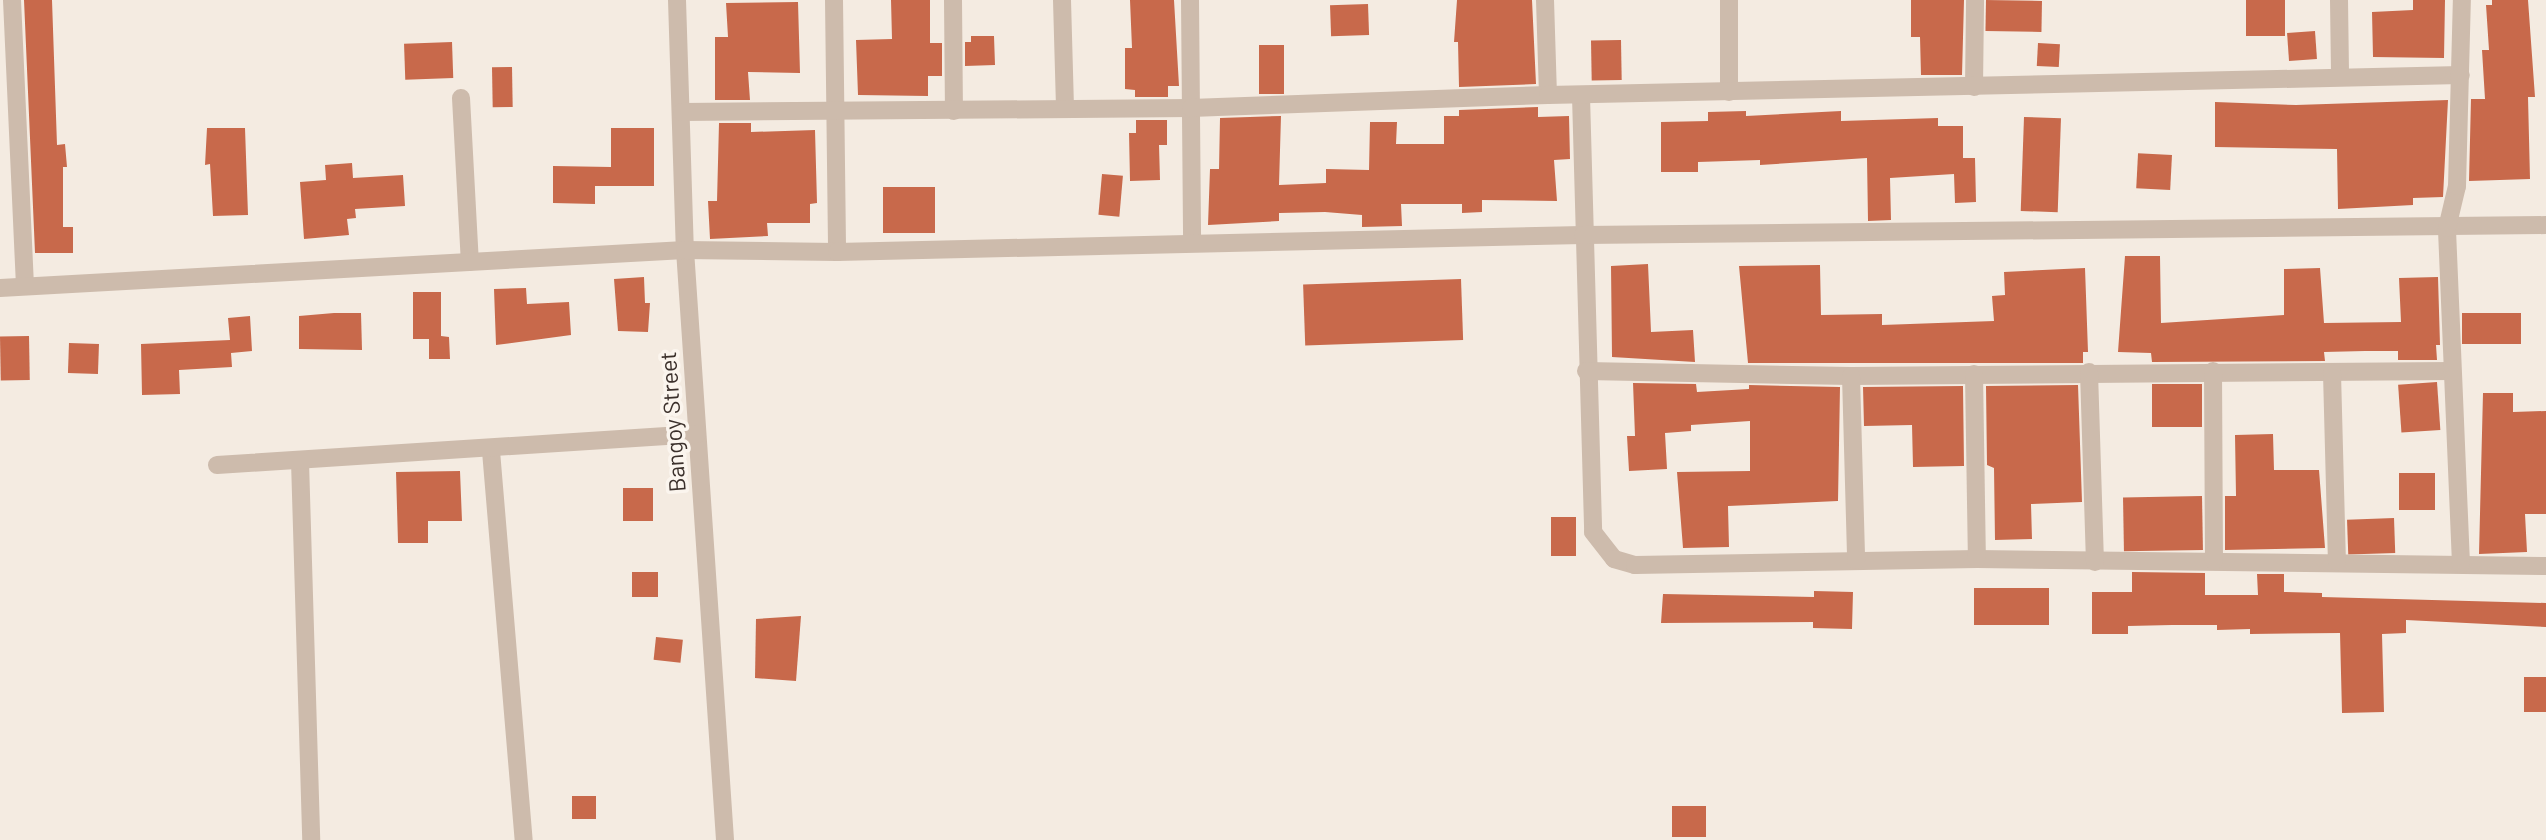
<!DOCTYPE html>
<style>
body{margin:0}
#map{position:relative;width:2546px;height:840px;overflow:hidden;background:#f4ebe1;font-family:Barlow,sans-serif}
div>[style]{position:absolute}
.building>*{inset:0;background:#c8694b;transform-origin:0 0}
.minor>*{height:18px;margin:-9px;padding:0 9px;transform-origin:9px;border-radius:9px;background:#cdbbac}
span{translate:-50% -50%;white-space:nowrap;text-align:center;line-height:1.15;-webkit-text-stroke:7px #fbf5ee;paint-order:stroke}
.street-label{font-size:23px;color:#3b302b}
</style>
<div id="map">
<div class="building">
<div style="clip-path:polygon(24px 0,52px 0,57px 145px,65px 144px,67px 167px,63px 167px,63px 227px,73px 227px,73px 253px,35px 253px)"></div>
<div style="clip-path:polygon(891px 0,930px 0,930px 43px,942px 43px,942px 76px,928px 76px,928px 96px,858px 95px,856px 40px,892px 39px)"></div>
<div style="clip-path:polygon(1130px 0,1174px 0,1179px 86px,1168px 86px,1168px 97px,1135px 97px,1135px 90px,1125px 89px,1125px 48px,1132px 48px)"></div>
<div style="clip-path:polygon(1457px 0,1532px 0,1536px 84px,1459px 87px,1458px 42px,1454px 42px)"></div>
<div style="clip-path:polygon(1911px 0,1964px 0,1962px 75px,1921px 75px,1920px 37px,1911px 37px)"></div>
<div style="left:1986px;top:0;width:56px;height:31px;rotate:1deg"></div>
<div style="left:2246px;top:0;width:39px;height:36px"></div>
<div style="clip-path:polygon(2413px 0,2445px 0,2444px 58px,2373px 57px,2372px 12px,2413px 10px)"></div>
<div style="clip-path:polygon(2492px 0,2528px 0,2535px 97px,2528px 97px,2530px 179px,2469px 181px,2471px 99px,2485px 99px,2482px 50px,2489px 50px,2486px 5px,2492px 5px)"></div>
<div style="clip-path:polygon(798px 2px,800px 73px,748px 72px,750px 100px,715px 100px,715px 37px,728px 37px,726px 3px)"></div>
<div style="left:1368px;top:4px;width:31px;height:38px;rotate:88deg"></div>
<div style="left:2315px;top:31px;width:28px;height:28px;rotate:86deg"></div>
<div style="clip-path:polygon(971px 36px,994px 36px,995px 65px,965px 66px,965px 42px,971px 42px)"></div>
<div style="left:1621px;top:40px;width:40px;height:30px;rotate:89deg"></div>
<div style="left:452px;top:42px;width:36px;height:48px;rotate:88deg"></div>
<div style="left:2038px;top:43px;width:22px;height:23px;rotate:3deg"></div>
<div style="left:1259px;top:45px;width:25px;height:49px"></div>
<div style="left:512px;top:67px;width:40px;height:20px;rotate:89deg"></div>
<div style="clip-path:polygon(2448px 100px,2443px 197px,2413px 198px,2413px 205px,2338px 209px,2337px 149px,2215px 147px,2215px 102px,2296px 105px)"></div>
<div style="clip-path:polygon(1538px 107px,1538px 117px,1569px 116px,1570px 159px,1554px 160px,1557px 201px,1482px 200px,1482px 212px,1462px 213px,1462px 204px,1401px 204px,1402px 226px,1362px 227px,1362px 215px,1325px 212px,1279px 213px,1279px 221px,1208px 225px,1210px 169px,1219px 169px,1220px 118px,1281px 116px,1279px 185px,1326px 183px,1326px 169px,1369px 170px,1370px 122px,1397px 122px,1396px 144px,1444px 144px,1444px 116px,1459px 116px,1459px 110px)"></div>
<div style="clip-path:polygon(1746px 111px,1746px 116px,1841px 111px,1841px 121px,1938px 118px,1938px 126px,1963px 126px,1963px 158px,1975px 158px,1976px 202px,1955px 203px,1954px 174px,1890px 178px,1891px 220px,1868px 221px,1867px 158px,1760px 165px,1760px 160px,1698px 162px,1698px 172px,1661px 172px,1661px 122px,1708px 121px,1708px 112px)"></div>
<div style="left:2024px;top:117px;width:37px;height:94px;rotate:2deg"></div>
<div style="clip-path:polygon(1136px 120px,1167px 120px,1167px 145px,1159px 145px,1160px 180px,1130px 181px,1129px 133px,1136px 133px)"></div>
<div style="clip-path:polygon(719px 123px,751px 123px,751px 132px,815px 130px,817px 203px,810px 204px,810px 223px,767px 223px,768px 236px,710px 239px,708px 201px,717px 201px)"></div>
<div style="clip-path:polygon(207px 128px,245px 128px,248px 215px,213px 216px,210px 164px,205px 165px)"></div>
<div style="clip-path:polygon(611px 128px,654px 128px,654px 186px,595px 186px,595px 204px,553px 203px,553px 166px,611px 167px)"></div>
<div style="left:2172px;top:155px;width:35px;height:34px;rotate:93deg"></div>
<div style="clip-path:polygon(352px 163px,353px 178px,403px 175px,405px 206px,355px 209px,356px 218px,347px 219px,349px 235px,304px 239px,300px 182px,326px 180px,325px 165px)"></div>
<div style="left:1102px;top:174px;width:21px;height:41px;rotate:5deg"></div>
<div style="left:883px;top:187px;width:52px;height:46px"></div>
<div style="clip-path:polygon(2125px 256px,2160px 256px,2161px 323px,2284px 315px,2284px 269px,2320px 268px,2324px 323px,2401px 322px,2399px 278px,2438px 277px,2440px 345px,2436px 345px,2437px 360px,2398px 360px,2398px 351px,2365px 351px,2324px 352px,2325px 361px,2152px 362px,2151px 353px,2118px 352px)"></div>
<div style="clip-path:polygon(1648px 264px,1651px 332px,1693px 330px,1695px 362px,1612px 357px,1611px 266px)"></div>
<div style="clip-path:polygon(1820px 265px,1821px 315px,1882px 314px,1882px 325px,1994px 321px,1992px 296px,2005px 295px,2004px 272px,2085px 268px,2088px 352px,2083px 352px,2083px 363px,1748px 363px,1739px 266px)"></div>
<div style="clip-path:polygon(644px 277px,645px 303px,650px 303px,648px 332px,618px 331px,614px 279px)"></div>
<div style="left:1461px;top:279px;width:61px;height:158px;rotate:88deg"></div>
<div style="clip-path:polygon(526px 288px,527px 304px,569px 302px,571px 335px,496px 345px,494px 289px)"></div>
<div style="clip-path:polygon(413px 292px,441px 292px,441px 336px,449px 337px,450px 359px,429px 359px,429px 339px,413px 339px)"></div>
<div style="clip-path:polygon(334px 313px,361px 313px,362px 350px,299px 349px,299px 316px)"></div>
<div style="left:2521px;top:313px;width:31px;height:59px;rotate:90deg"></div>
<div style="clip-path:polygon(250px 316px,252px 351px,231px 353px,232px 367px,179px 370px,180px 394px,142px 395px,141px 344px,230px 340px,228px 318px)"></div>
<div style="left:29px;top:336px;width:44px;height:29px;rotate:89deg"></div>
<div style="left:69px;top:343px;width:30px;height:30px;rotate:2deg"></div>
<div style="left:2437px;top:382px;width:48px;height:39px;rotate:86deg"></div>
<div style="clip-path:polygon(1633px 383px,1696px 384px,1697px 392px,1749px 389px,1749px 385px,1840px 387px,1838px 501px,1728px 506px,1729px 547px,1683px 548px,1677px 472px,1750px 471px,1750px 421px,1691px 425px,1691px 431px,1665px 433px,1667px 469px,1629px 471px,1627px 436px,1635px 436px)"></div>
<div style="left:2202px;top:384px;width:43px;height:50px;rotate:90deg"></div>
<div style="clip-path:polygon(2078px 385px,2082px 502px,2031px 504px,2032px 539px,1995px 540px,1994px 468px,1987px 465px,1986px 386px)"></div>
<div style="clip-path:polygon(1963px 386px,1964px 466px,1913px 467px,1912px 425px,1864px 426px,1863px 387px)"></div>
<div style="clip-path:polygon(2483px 393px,2513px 393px,2513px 412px,2546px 411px,2546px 514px,2525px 514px,2527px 552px,2479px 554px)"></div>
<div style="clip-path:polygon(2273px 434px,2274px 470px,2319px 470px,2325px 548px,2225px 550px,2225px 496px,2236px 496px,2235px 435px)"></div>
<div style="clip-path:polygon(460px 471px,462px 521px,428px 521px,428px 543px,398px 543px,396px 472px)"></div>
<div style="left:2399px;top:473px;width:36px;height:37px"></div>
<div style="left:623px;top:488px;width:30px;height:33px"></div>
<div style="left:2202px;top:496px;width:54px;height:79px;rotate:89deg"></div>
<div style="left:1551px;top:517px;width:25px;height:39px"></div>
<div style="left:2394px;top:518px;width:35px;height:47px;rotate:88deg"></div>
<div style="left:632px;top:572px;width:26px;height:25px"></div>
<div style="clip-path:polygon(2132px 572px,2205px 573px,2205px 595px,2258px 595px,2257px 574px,2284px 574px,2284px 592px,2322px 593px,2322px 597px,2546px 603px,2546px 627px,2406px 620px,2406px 633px,2382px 634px,2384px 712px,2342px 713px,2340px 633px,2250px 634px,2250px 629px,2217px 630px,2217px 625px,2172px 625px,2128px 626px,2128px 634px,2092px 634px,2092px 592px,2132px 592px)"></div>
<div style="left:2049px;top:588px;width:37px;height:75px;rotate:90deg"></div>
<div style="clip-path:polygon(1814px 591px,1853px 592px,1852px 629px,1813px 628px,1813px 622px,1661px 623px,1663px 594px,1814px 597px)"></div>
<div style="clip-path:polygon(801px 616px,796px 681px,755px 678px,756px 619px)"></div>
<div style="left:656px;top:637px;width:27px;height:23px;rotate:6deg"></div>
<div style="left:2524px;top:677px;width:22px;height:35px"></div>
<div style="left:572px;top:796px;width:24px;height:23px"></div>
<div style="left:1672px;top:806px;width:34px;height:31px"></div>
</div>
<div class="minor">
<div style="left:12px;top:0;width:286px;rotate:87.4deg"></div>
<div style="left:677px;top:0;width:250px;rotate:88.2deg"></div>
<div style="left:685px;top:250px;width:591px;rotate:86.12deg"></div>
<div style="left:834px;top:0;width:252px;rotate:89.3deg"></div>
<div style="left:953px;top:0;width:111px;rotate:89.5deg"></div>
<div style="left:1062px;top:0;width:109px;rotate:88.4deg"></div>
<div style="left:1190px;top:0;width:243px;rotate:89.5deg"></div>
<div style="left:1545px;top:0;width:95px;rotate:88.2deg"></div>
<div style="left:2339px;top:0;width:76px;rotate:89.2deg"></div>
<div style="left:1974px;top:87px;width:87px;rotate:-89.3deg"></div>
<div style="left:1729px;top:92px;width:92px;rotate:-90deg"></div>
<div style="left:1581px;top:96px;width:436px;rotate:88.4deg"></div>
<div style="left:1593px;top:532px;width:34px;rotate:52deg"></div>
<div style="left:1614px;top:559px;width:22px;rotate:16deg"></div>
<div style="left:1635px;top:565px;width:342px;rotate:-1deg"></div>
<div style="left:1977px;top:559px;width:569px;rotate:0.7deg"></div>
<div style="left:461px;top:98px;width:164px;rotate:86.9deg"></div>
<div style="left:682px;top:112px;width:509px;rotate:-0.45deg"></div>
<div style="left:1191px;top:108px;width:357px;rotate:-2.1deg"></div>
<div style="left:1548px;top:95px;width:913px;rotate:-1.25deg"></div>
<div style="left:0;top:288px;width:686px;rotate:-3.18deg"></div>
<div style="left:685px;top:250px;width:152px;rotate:0.8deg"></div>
<div style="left:837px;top:252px;width:746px;rotate:-1.31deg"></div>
<div style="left:1583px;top:235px;width:963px;rotate:-0.59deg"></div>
<div style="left:1586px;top:371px;width:265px;rotate:1.1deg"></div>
<div style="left:1851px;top:376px;width:601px;rotate:-0.48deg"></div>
<div style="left:2213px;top:371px;width:190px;rotate:89.7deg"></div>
<div style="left:2089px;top:372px;width:190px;rotate:88.2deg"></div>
<div style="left:2332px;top:373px;width:189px;rotate:88.5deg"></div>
<div style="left:1974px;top:374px;width:185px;rotate:89.1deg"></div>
<div style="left:1851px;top:376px;width:184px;rotate:88.4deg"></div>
<div style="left:491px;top:451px;width:390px;rotate:85.2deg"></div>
<div style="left:300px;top:461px;width:379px;rotate:88.3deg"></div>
<div style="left:217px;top:465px;width:481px;rotate:-3.7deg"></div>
<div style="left:2461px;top:564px;width:336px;rotate:-92.4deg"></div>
<div style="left:2447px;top:228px;width:43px;rotate:-76.6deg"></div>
<div style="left:2457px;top:186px;width:186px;rotate:-88.5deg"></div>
</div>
<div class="street-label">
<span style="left:672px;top:422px;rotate:-94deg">Bangoy Street</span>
</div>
</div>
